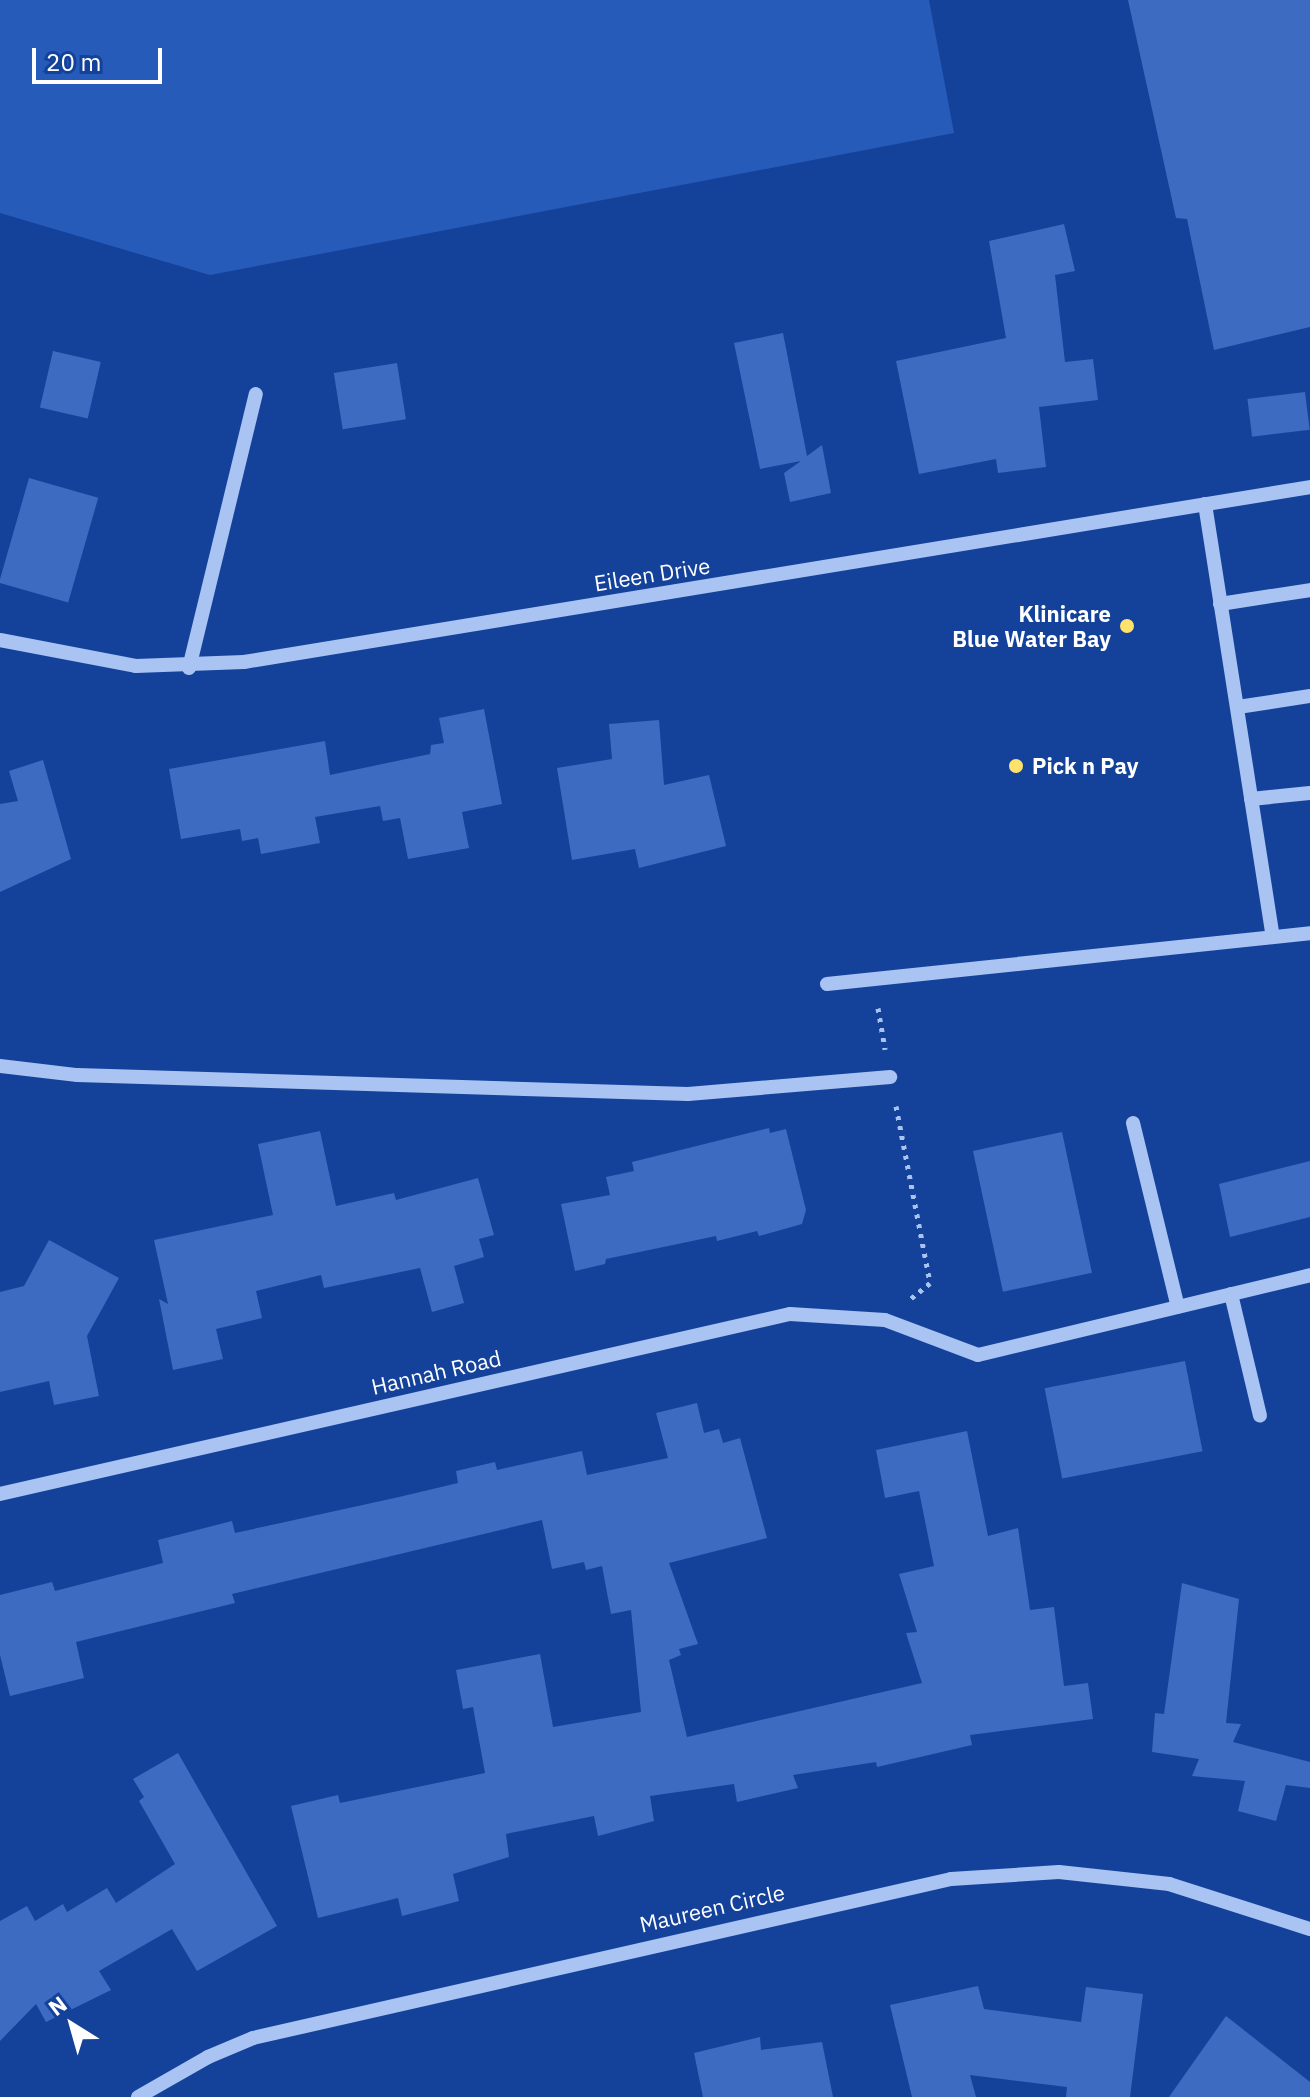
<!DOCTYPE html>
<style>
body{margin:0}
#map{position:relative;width:1310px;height:2097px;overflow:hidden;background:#14429b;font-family:"IBM Plex Sans",sans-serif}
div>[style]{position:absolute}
.green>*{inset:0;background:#275bb9}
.building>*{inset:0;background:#3d6bc2;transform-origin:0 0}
.path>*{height:5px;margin-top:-2.5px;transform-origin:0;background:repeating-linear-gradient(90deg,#a9c3f3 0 4px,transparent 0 10px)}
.minor>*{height:14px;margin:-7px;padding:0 7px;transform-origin:7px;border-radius:7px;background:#a9c3f3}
.dots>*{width:22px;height:22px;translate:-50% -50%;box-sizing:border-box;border:4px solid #14429b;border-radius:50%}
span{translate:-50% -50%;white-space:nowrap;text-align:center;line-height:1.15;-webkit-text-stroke:8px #14429b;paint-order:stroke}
.street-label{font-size:22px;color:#fff}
.poi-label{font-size:22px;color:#fff;font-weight:700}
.right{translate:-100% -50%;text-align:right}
.left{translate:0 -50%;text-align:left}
.north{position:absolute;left:32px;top:1985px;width:80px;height:80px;-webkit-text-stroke:6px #14429b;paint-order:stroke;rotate:323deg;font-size:22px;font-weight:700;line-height:32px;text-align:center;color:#fff}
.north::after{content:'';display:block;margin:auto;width:28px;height:36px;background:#fff;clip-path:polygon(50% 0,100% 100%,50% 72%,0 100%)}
.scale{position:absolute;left:32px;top:48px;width:130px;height:36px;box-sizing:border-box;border:4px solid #fff;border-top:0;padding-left:10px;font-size:24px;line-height:28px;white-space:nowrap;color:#fff;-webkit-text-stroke:6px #14429b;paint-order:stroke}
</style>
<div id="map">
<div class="green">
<div style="clip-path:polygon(0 0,929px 0,954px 133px,210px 275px,0 213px)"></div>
</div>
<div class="building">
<div style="clip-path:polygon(1128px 0,1310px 0,1310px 327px,1214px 350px,1187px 219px,1176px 218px)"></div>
<div style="clip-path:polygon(1064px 224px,1075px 271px,1055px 275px,1065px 362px,1093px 359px,1098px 400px,1039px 407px,1046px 467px,998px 473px,996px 459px,919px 474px,896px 361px,1006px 338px,989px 241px)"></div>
<div style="clip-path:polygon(783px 333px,807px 456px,822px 445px,831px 493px,790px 502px,784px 473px,801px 461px,760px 469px,734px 343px)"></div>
<div style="left:53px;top:351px;width:49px;height:58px;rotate:13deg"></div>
<div style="left:397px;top:363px;width:57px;height:64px;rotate:81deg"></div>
<div style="left:1305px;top:392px;width:38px;height:58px;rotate:83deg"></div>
<div style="left:29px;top:478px;width:72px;height:109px;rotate:16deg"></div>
<div style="clip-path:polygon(484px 709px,502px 804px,462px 812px,469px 848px,408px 859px,400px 818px,383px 821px,380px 806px,315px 817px,320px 843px,261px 854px,258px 838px,242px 841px,240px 829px,181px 839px,169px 769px,325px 741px,330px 775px,430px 754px,431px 745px,444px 743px,439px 718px)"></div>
<div style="clip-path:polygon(659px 720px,664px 785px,709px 775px,726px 846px,639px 868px,635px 849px,572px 860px,557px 768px,612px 759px,609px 724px)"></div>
<div style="clip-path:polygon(43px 760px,71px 859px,0 892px,0 804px,18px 801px,9px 771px)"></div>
<div style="clip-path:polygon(769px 1128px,770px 1133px,786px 1129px,806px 1210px,802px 1224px,759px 1236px,757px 1231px,717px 1241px,716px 1236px,606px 1259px,605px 1264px,575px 1271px,561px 1204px,610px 1195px,606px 1177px,634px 1171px,632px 1162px)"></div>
<div style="clip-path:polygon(320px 1131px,336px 1206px,394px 1193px,396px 1200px,478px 1178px,494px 1235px,479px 1239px,484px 1257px,454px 1266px,464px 1303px,432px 1312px,420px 1268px,324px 1288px,321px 1275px,256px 1291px,262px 1318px,216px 1329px,223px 1359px,173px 1370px,159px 1299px,168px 1304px,154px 1240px,273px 1215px,258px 1144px)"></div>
<div style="left:1062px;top:1132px;width:144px;height:91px;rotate:78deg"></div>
<div style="clip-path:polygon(1310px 1161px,1310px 1217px,1230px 1237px,1219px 1184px)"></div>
<div style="clip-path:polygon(49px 1240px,119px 1278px,87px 1336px,99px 1396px,54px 1405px,49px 1381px,0 1392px,0 1292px,24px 1286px)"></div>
<div style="left:1185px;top:1361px;width:92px;height:143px;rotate:79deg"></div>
<div style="clip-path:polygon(697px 1403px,704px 1433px,719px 1429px,723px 1443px,740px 1438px,767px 1538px,669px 1563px,698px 1644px,679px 1649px,681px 1655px,669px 1660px,687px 1737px,922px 1683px,906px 1633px,917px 1632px,899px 1574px,934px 1566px,919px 1491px,885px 1498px,876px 1450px,967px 1431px,988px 1536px,1018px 1528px,1030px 1610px,1054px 1607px,1064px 1686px,1088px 1683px,1093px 1719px,970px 1735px,972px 1745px,877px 1767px,876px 1762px,793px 1775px,798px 1788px,737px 1802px,734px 1784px,650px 1796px,654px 1821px,598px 1836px,594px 1816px,506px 1834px,509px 1857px,453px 1874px,459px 1901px,402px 1916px,398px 1898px,318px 1918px,291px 1806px,338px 1795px,340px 1803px,485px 1773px,473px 1707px,463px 1709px,456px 1670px,540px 1654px,553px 1727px,641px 1712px,631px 1610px,611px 1614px,602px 1566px,586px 1570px,584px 1562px,552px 1569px,542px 1520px,232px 1594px,235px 1603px,76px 1642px,84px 1678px,10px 1696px,0 1655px,0 1595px,52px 1582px,55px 1591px,163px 1563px,158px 1540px,232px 1521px,235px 1533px,399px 1497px,458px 1483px,456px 1471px,495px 1462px,497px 1470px,582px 1451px,587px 1475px,668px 1458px,656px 1413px)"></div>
<div style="clip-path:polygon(1182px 1583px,1239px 1599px,1226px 1723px,1241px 1724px,1233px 1742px,1310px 1762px,1310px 1788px,1286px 1785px,1276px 1821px,1238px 1811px,1245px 1781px,1192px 1776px,1199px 1759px,1152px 1752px,1155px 1713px,1164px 1714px)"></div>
<div style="clip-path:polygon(178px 1753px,277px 1926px,197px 1971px,172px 1929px,99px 1971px,111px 1990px,46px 2022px,36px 2004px,0 2041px,0 1921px,27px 1906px,35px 1921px,63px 1904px,67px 1912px,107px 1888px,116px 1903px,175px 1864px,139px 1801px,144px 1797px,133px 1779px)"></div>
<div style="clip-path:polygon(978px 1986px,984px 2009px,1081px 2022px,1086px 1987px,1143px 1994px,1130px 2097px,1066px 2097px,1067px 2087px,970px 2075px,976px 2097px,912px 2097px,890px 2005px)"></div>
<div style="clip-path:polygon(1226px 2016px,1310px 2082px,1310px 2097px,1169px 2097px)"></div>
<div style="clip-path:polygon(760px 2037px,761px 2050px,822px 2042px,833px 2097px,703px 2097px,694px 2053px)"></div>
</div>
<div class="path">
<div style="left:878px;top:1008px;width:42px;rotate:80.3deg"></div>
<div style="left:896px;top:1106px;width:180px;rotate:79.1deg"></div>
<div style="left:930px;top:1283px;width:26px;rotate:141deg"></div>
</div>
<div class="minor">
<div style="left:1205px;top:504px;width:438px;rotate:81.1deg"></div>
<div style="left:1220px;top:604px;width:91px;rotate:-8.8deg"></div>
<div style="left:0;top:640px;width:138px;rotate:10.8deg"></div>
<div style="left:136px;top:666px;width:108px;rotate:-2.1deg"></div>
<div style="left:244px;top:662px;width:1080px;rotate:-9.32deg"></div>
<div style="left:189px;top:668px;width:282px;rotate:-76.3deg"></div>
<div style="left:1238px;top:707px;width:73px;rotate:-8.7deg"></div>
<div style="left:1251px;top:799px;width:59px;rotate:-5.8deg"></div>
<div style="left:827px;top:984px;width:486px;rotate:-6deg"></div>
<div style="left:0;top:1066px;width:78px;rotate:6.7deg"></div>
<div style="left:77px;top:1075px;width:611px;rotate:1.78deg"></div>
<div style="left:688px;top:1094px;width:203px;rotate:-4.8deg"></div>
<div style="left:1133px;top:1123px;width:189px;rotate:76.3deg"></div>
<div style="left:1231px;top:1294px;width:125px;rotate:76.6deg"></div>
<div style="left:0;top:1494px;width:810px;rotate:-12.84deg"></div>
<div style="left:790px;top:1314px;width:95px;rotate:3.6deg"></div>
<div style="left:885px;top:1320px;width:99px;rotate:20.6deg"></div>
<div style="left:978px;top:1355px;width:342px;rotate:-13.5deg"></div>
<div style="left:138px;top:2097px;width:81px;rotate:-29.7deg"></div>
<div style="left:208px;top:2057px;width:49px;rotate:-22.9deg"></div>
<div style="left:253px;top:2038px;width:716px;rotate:-12.83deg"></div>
<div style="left:951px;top:1879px;width:108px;rotate:-3.7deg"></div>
<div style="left:1059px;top:1872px;width:111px;rotate:6.2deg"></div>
<div style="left:1169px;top:1884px;width:148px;rotate:17.7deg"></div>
</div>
<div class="dots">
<div style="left:1127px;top:626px;background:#ffe26b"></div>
<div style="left:1016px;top:766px;background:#ffe26b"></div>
</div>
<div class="street-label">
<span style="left:652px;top:574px;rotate:-9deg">Eileen Drive</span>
<span style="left:436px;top:1372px;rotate:-13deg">Hannah Road</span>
<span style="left:712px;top:1908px;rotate:-13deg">Maureen Circle</span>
</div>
<div class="poi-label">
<span class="right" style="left:1111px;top:626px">Klinicare<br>Blue Water Bay</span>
<span class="left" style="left:1032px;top:766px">Pick n Pay</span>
</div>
<div class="north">N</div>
<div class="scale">20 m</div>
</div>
